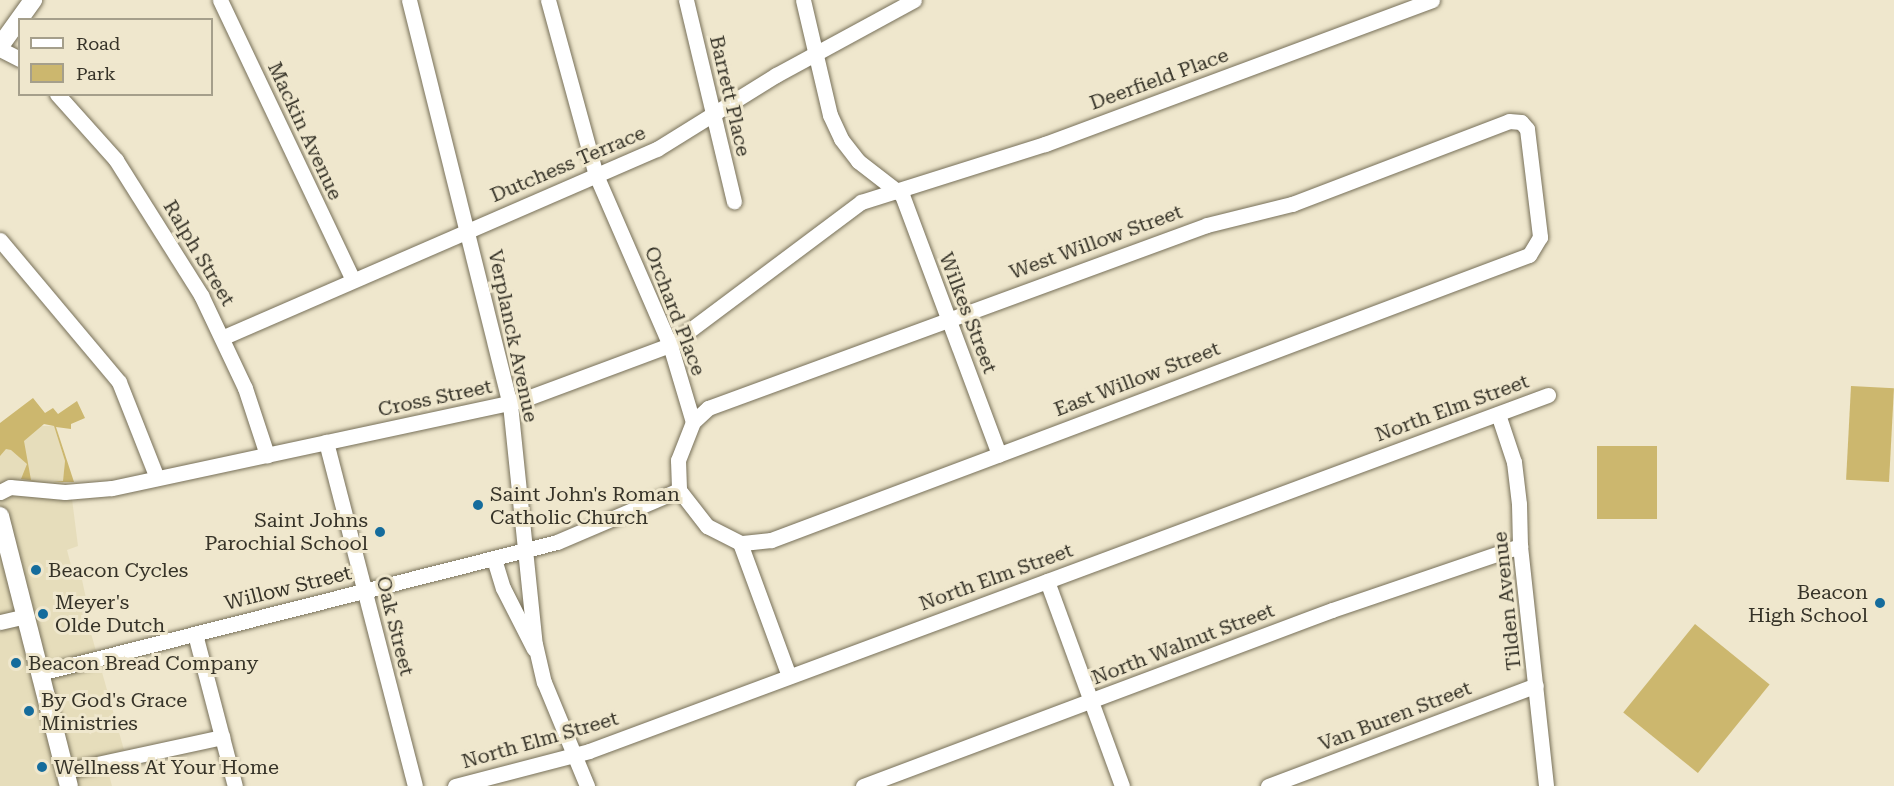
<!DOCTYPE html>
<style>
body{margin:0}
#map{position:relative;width:1894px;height:786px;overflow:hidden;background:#efe7cd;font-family:"Roboto Serif",serif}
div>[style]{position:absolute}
.built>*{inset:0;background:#e6ddbb}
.green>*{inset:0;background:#ccb76e;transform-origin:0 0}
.roads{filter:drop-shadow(0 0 2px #777059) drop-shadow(0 0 2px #777059)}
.minor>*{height:15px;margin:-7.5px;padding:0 7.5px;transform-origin:7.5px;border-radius:7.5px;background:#fff}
.major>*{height:18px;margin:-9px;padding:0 9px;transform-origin:9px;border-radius:9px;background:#fff}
.dots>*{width:16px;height:16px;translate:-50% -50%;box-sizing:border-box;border:3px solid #efe7cd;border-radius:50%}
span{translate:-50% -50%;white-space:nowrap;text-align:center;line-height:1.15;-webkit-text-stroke:6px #efe7cd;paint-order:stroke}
.street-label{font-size:20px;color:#363328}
.poi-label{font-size:20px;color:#363328}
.left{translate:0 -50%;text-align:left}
.right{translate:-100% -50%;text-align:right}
.legend{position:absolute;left:18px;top:18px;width:195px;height:78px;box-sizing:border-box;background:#efe7cd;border:2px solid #a59f8b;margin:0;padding:8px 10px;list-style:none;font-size:18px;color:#363328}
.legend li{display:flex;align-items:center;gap:12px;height:30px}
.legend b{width:30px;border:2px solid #a59f8b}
</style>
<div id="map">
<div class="built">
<div style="clip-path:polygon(0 423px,3px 426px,54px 426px,65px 461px,62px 496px,72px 499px,78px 546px,67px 550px,74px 577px,81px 575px,87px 603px,83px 605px,124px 750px,104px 756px,112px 786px,0 786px)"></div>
</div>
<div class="green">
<div style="left:1851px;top:386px;width:43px;height:94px;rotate:3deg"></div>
<div style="clip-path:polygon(33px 398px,45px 413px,53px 408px,58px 414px,77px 401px,85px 418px,71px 424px,71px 429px,56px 427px,74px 482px,53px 482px,63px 481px,65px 461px,54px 426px,44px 424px,24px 441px,31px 480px,42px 482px,21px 479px,27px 464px,11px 450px,6px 449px,0 456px,0 423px)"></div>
<div style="left:1597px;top:446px;width:60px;height:73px"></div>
<div style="left:1695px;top:624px;width:96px;height:114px;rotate:39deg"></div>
</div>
<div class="roads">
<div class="minor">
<div style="left:220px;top:0;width:310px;rotate:64.6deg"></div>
<div style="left:409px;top:0;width:416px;rotate:76deg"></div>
<div style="left:510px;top:404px;width:241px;rotate:84.1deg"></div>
<div style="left:535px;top:644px;width:39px;rotate:77deg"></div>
<div style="left:544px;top:682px;width:113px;rotate:67.5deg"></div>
<div style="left:548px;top:0;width:181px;rotate:74.7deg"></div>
<div style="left:596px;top:175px;width:185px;rotate:66.5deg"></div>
<div style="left:670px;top:345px;width:80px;rotate:73.4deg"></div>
<div style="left:693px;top:422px;width:41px;rotate:111.5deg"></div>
<div style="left:678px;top:460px;width:30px;rotate:88deg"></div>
<div style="left:679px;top:490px;width:46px;rotate:52.1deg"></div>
<div style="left:707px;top:526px;width:37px;rotate:27deg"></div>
<div style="left:740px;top:543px;width:142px;rotate:69.8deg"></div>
<div style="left:686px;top:0;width:207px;rotate:76.6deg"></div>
<div style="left:803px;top:0;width:118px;rotate:76.8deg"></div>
<div style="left:830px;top:115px;width:26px;rotate:65deg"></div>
<div style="left:841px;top:139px;width:28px;rotate:52deg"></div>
<div style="left:858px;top:161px;width:56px;rotate:37.7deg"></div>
<div style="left:902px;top:195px;width:277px;rotate:69.5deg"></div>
<div style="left:0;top:49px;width:22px;rotate:27deg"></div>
<div style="left:57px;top:94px;width:89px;rotate:48.2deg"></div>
<div style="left:116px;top:160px;width:160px;rotate:57.8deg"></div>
<div style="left:201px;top:295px;width:103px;rotate:64.7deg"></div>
<div style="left:245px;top:388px;width:71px;rotate:71.8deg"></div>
<div style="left:0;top:240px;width:185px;rotate:50deg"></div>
<div style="left:119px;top:382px;width:103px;rotate:68.4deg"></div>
<div style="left:224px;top:337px;width:472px;rotate:-23.5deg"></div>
<div style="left:657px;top:149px;width:140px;rotate:-31.9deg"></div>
<div style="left:776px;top:75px;width:157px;rotate:-28.5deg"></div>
<div style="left:1498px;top:414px;width:51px;rotate:71.6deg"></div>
<div style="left:1514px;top:462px;width:42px;rotate:83.2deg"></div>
<div style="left:1519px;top:504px;width:42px;rotate:88.6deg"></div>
<div style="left:1520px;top:546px;width:241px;rotate:83.8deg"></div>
<div style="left:693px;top:422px;width:21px;rotate:-43deg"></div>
<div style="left:708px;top:408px;width:531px;rotate:-20.14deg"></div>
<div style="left:1207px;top:225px;width:88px;rotate:-13.9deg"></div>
<div style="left:1292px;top:204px;width:232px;rotate:-20.9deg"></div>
<div style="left:1509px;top:121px;width:12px;rotate:5deg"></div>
<div style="left:1521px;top:122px;width:9px;rotate:49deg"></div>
<div style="left:1527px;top:129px;width:109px;rotate:83.1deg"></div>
<div style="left:1540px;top:237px;width:21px;rotate:121deg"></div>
<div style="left:1529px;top:255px;width:810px;rotate:159.39deg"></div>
<div style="left:771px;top:540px;width:31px;rotate:174deg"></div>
<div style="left:326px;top:442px;width:355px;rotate:75.5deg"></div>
<div style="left:0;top:492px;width:11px;rotate:-27deg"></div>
<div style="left:10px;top:487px;width:55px;rotate:5.2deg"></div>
<div style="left:65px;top:492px;width:47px;rotate:-4.9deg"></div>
<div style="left:112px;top:488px;width:419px;rotate:-12.1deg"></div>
<div style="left:522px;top:400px;width:158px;rotate:-20.4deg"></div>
<div style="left:670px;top:345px;width:239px;rotate:-36.8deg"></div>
<div style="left:861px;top:202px;width:193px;rotate:-17.5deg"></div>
<div style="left:1045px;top:144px;width:413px;rotate:-20.4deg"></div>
<div style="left:494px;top:559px;width:30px;rotate:73deg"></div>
<div style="left:503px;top:588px;width:68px;rotate:63.1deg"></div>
<div style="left:1047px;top:581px;width:218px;rotate:69.9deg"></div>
<div style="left:0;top:622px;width:27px;rotate:-13deg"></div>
<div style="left:195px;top:634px;width:157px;rotate:75.3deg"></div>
<div style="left:40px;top:673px;width:533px;rotate:-14.22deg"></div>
<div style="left:557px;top:542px;width:133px;rotate:-23.1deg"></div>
<div style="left:65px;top:771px;width:161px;rotate:-12.2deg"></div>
<div style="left:455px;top:786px;width:138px;rotate:-14.6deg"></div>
<div style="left:589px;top:751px;width:1023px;rotate:-20.37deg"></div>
<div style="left:863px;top:786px;width:501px;rotate:-20.57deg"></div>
<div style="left:1332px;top:610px;width:199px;rotate:-18.8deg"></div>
<div style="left:1268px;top:786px;width:286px;rotate:-20.6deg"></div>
</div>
<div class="major">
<div style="left:0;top:46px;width:57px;rotate:-54.3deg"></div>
<div style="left:0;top:516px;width:279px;rotate:75.7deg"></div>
</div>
</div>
<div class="dots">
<div style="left:478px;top:505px;background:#156c9c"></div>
<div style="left:380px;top:532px;background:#156c9c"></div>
<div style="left:36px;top:570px;background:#156c9c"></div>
<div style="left:1880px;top:603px;background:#156c9c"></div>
<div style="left:43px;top:614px;background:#156c9c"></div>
<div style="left:16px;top:663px;background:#156c9c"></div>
<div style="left:29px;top:711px;background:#156c9c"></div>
<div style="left:42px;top:767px;background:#156c9c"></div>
</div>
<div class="street-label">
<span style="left:1159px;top:79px;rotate:-20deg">Deerfield Place</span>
<span style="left:730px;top:96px;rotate:77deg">Barrett Place</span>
<span style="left:305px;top:131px;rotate:65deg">Mackin Avenue</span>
<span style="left:568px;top:164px;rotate:-23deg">Dutchess Terrace</span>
<span style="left:1096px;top:242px;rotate:-20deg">West Willow Street</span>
<span style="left:199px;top:253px;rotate:59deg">Ralph Street</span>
<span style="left:675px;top:311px;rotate:69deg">Orchard Place</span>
<span style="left:968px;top:313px;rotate:69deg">Wilkes Street</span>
<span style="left:513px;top:336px;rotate:78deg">Verplanck Avenue</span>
<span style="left:1137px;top:379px;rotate:-21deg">East Willow Street</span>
<span style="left:435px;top:398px;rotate:-12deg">Cross Street</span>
<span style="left:1452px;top:408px;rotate:-20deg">North Elm Street</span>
<span style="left:996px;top:577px;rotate:-20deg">North Elm Street</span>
<span style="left:288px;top:588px;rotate:-14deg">Willow Street</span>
<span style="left:1507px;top:601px;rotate:-96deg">Tilden Avenue</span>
<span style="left:395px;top:626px;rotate:76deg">Oak Street</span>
<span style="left:1183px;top:644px;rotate:-21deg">North Walnut Street</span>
<span style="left:1395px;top:716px;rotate:-21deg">Van Buren Street</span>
<span style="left:540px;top:740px;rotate:-16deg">North Elm Street</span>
</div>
<div class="poi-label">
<span class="left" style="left:490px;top:506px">Saint John's Roman<br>Catholic Church</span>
<span class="right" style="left:368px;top:532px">Saint Johns<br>Parochial School</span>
<span class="left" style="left:48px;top:570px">Beacon Cycles</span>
<span class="right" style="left:1868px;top:604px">Beacon<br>High School</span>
<span class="left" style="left:55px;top:614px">Meyer's<br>Olde Dutch</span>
<span class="left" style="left:28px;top:663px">Beacon Bread Company</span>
<span class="left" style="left:41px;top:712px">By God's Grace<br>Ministries</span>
<span class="left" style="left:54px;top:767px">Wellness At Your Home</span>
</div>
<ul class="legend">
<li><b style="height:8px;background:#fff"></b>Road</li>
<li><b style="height:16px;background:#ccb76e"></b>Park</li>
</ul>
</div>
